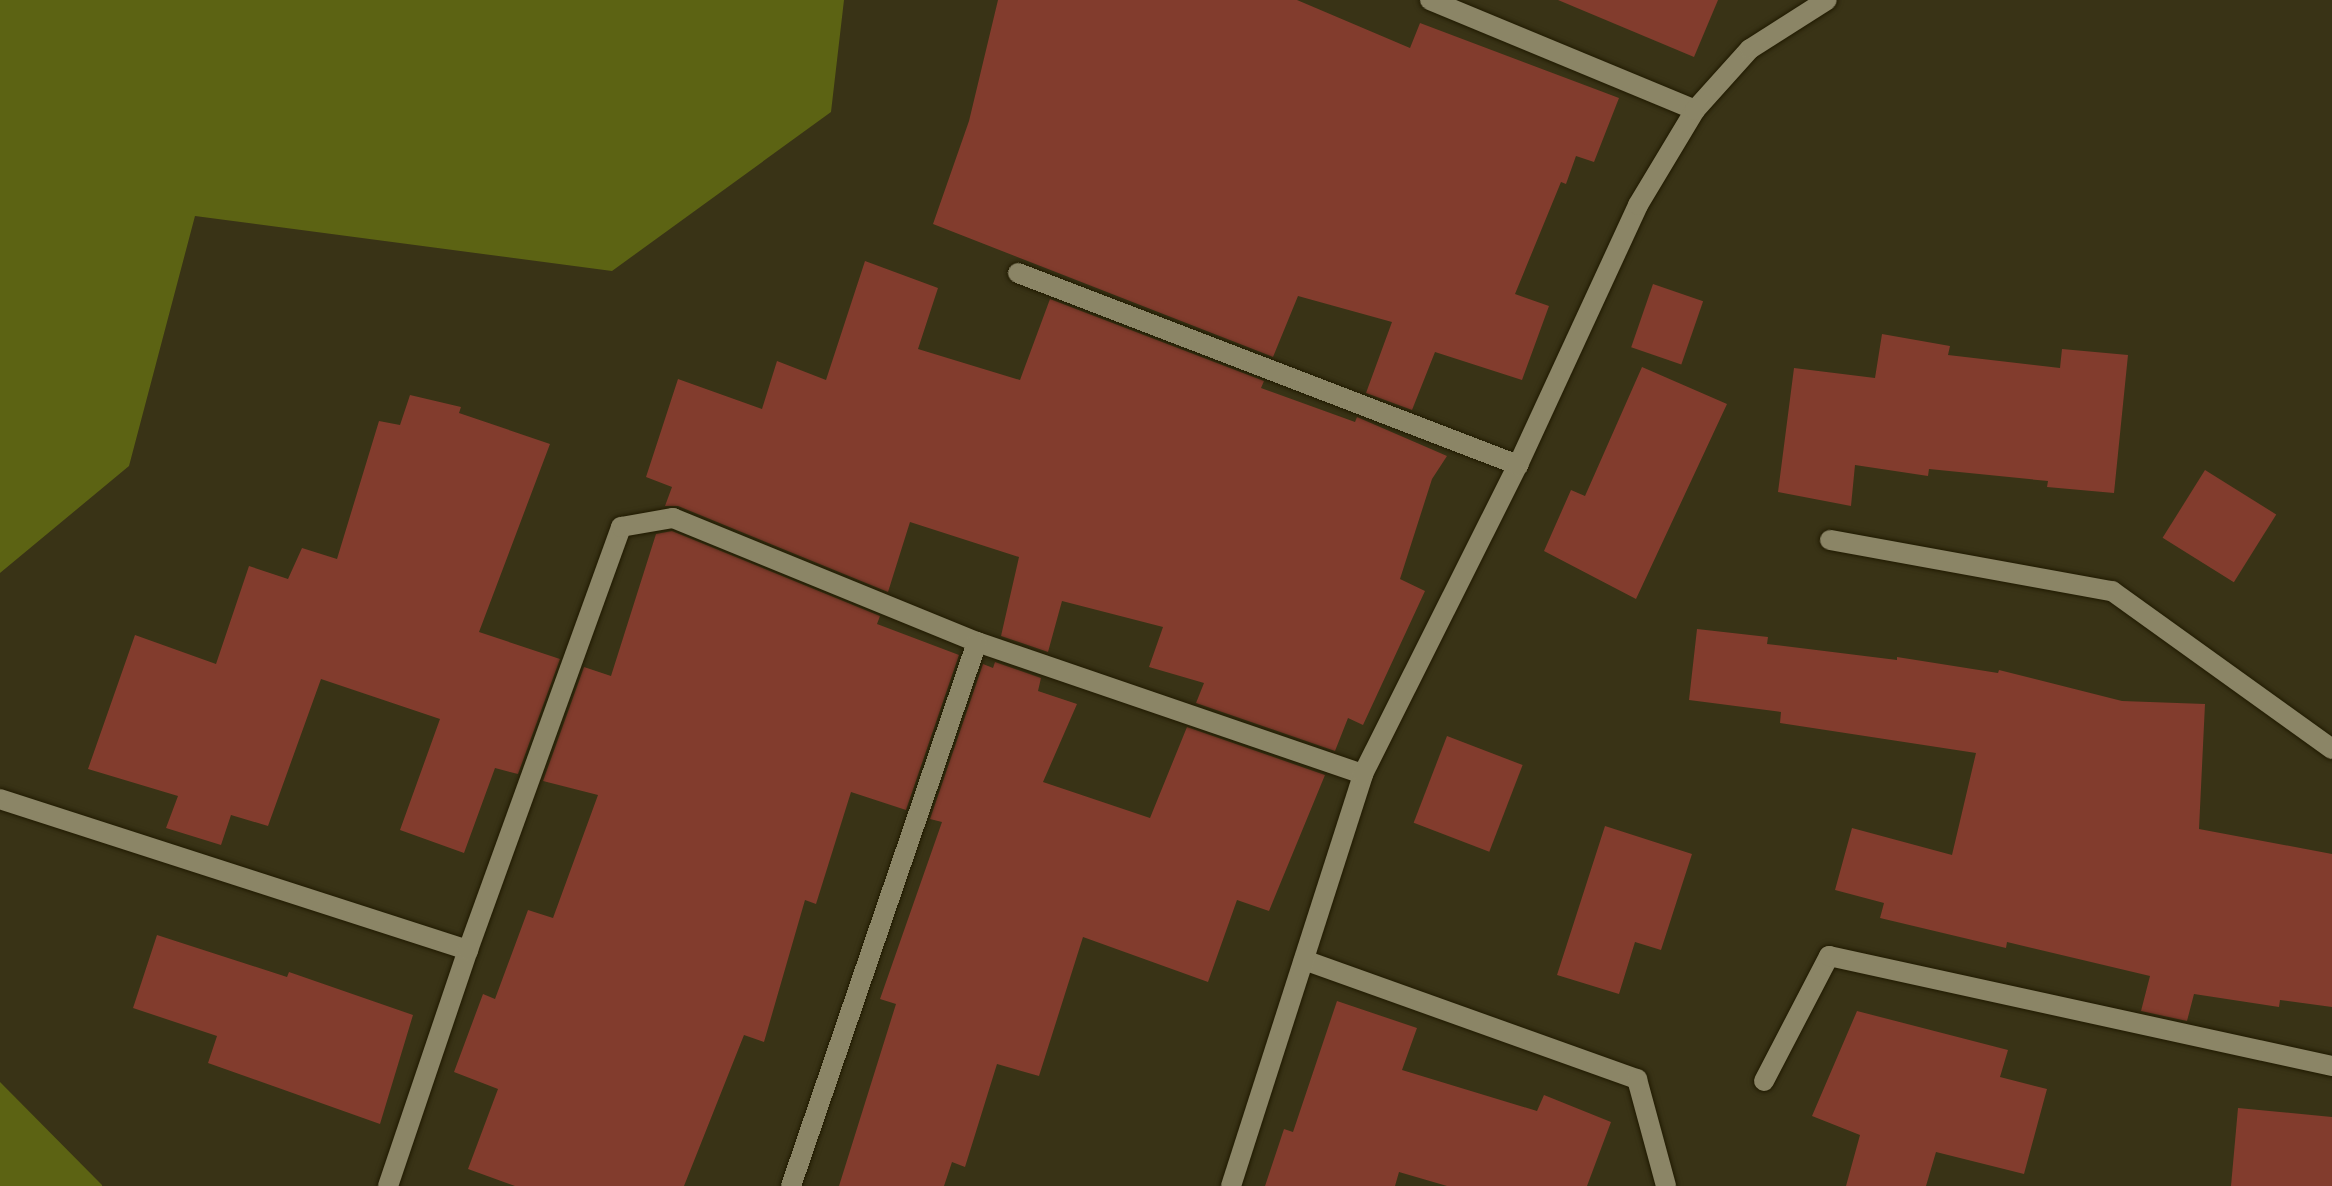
<!DOCTYPE html>
<style>
body{margin:0}
#map{position:relative;width:2332px;height:1186px;overflow:hidden;background:#393316;font-family:"IBM Plex Serif",serif}
div>[style]{position:absolute}
.forest>*{inset:0;background:#5c6313}
.building>*{inset:0;background:#823c2d;transform-origin:0 0}
.roads{filter:drop-shadow(0 0 2px #201a00) drop-shadow(0 0 2px #201a00)}
.street>*{height:20px;margin:-10px;padding:0 10px;transform-origin:10px;border-radius:10px;background:#8b8566}
span{translate:-50% -50%;white-space:nowrap;text-align:center;line-height:1.15;-webkit-text-stroke:8px #1d1b0e;paint-order:stroke}
</style>
<div id="map">
<div class="forest">
<div style="clip-path:polygon(0 0,844px 0,831px 112px,612px 271px,195px 216px,129px 466px,0 573px)"></div>
<div style="clip-path:polygon(0 1082px,102px 1185px,102px 1186px,0 1186px)"></div>
</div>
<div class="building">
<div style="clip-path:polygon(998px 0,1297px 0,1410px 48px,1420px 23px,1619px 98px,1594px 162px,1576px 156px,1566px 184px,1561px 182px,1515px 294px,1549px 306px,1522px 380px,1435px 352px,1412px 410px,1366px 393px,1392px 322px,1298px 296px,1273px 357px,933px 224px,969px 121px)"></div>
<div style="clip-path:polygon(1558px 0,1718px 0,1694px 57px)"></div>
<div style="clip-path:polygon(865px 261px,938px 288px,918px 349px,1020px 380px,1050px 299px,1264px 381px,1261px 388px,1355px 422px,1357px 417px,1447px 456px,1432px 479px,1400px 579px,1425px 591px,1363px 725px,1348px 718px,1335px 751px,1196px 703px,1204px 683px,1149px 667px,1163px 627px,1062px 601px,1048px 652px,1001px 636px,1019px 557px,910px 522px,888px 592px,678px 506px,665px 506px,672px 487px,646px 477px,678px 379px,762px 409px,777px 361px,826px 380px)"></div>
<div style="left:1653px;top:284px;width:53px;height:67px;rotate:19deg"></div>
<div style="clip-path:polygon(1882px 334px,1950px 346px,1948px 355px,2060px 368px,2062px 349px,2128px 355px,2114px 493px,2047px 487px,2048px 481px,1929px 469px,1928px 476px,1855px 465px,1851px 506px,1778px 492px,1794px 368px,1875px 378px)"></div>
<div style="clip-path:polygon(1642px 367px,1727px 404px,1636px 599px,1544px 551px,1571px 490px,1585px 496px)"></div>
<div style="clip-path:polygon(410px 395px,461px 407px,459px 413px,550px 444px,479px 632px,560px 659px,518px 774px,495px 768px,464px 853px,400px 830px,440px 719px,321px 679px,268px 826px,231px 815px,221px 845px,166px 828px,178px 796px,88px 769px,135px 635px,216px 664px,249px 566px,288px 579px,302px 548px,337px 559px,379px 421px,400px 425px)"></div>
<div style="left:2205px;top:470px;width:84px;height:80px;rotate:32deg"></div>
<div style="clip-path:polygon(672px 531px,880px 616px,877px 624px,959px 655px,906px 810px,851px 792px,816px 904px,805px 900px,764px 1042px,744px 1035px,684px 1186px,515px 1186px,468px 1169px,498px 1089px,454px 1072px,483px 994px,495px 999px,528px 910px,553px 918px,598px 795px,543px 781px,584px 667px,611px 676px,656px 534px)"></div>
<div style="clip-path:polygon(1697px 629px,1768px 637px,1767px 644px,1897px 660px,1897px 657px,1998px 673px,1999px 670px,2122px 701px,2205px 704px,2199px 829px,2332px 854px,2332px 1007px,2280px 1000px,2279px 1007px,2194px 994px,2187px 1021px,2141px 1011px,2150px 976px,2007px 942px,2006px 948px,1880px 918px,1884px 903px,1835px 890px,1852px 828px,1952px 855px,1976px 753px,1780px 723px,1781px 712px,1689px 700px)"></div>
<div style="clip-path:polygon(995px 662px,1041px 678px,1038px 691px,1077px 704px,1043px 782px,1150px 818px,1187px 727px,1325px 775px,1269px 911px,1237px 900px,1208px 982px,1083px 937px,1039px 1076px,997px 1064px,965px 1167px,952px 1162px,944px 1186px,839px 1186px,896px 1004px,880px 999px,942px 822px,930px 819px,983px 664px,993px 668px)"></div>
<div style="left:1447px;top:736px;width:81px;height:93px;rotate:21deg"></div>
<div style="clip-path:polygon(1605px 826px,1692px 854px,1661px 950px,1635px 942px,1619px 994px,1557px 975px)"></div>
<div style="clip-path:polygon(157px 935px,287px 977px,289px 972px,413px 1015px,380px 1124px,208px 1063px,217px 1036px,133px 1008px)"></div>
<div style="clip-path:polygon(1337px 1001px,1417px 1028px,1402px 1070px,1537px 1111px,1544px 1095px,1611px 1122px,1587px 1186px,1447px 1186px,1399px 1172px,1395px 1186px,1265px 1186px,1284px 1129px,1293px 1132px)"></div>
<div style="clip-path:polygon(1857px 1011px,2008px 1050px,2000px 1077px,2047px 1089px,2024px 1174px,1936px 1152px,1926px 1186px,1846px 1186px,1860px 1135px,1812px 1116px)"></div>
<div style="clip-path:polygon(2238px 1108px,2332px 1117px,2332px 1186px,2231px 1186px)"></div>
</div>
<div class="roads">
<div class="street">
<div style="left:1430px;top:0;width:287px;rotate:22.5deg"></div>
<div style="left:1018px;top:273px;width:536px;rotate:21.01deg"></div>
<div style="left:1830px;top:540px;width:287px;rotate:10.3deg"></div>
<div style="left:2112px;top:591px;width:271px;rotate:35.7deg"></div>
<div style="left:0;top:799px;width:492px;rotate:17.9deg"></div>
<div style="left:1304px;top:960px;width:354px;rotate:19.7deg"></div>
<div style="left:1637px;top:1079px;width:111px;rotate:74.8deg"></div>
<div style="left:1764px;top:1081px;width:141px;rotate:-62.5deg"></div>
<div style="left:1829px;top:956px;width:515px;rotate:12.34deg"></div>
<div style="left:388px;top:1186px;width:249px;rotate:-71.3deg"></div>
<div style="left:468px;top:950px;width:450px;rotate:-70.1deg"></div>
<div style="left:621px;top:527px;width:53px;rotate:-9.8deg"></div>
<div style="left:673px;top:518px;width:328px;rotate:22.2deg"></div>
<div style="left:977px;top:642px;width:408px;rotate:18.9deg"></div>
<div style="left:791px;top:1186px;width:575px;rotate:-71.12deg"></div>
<div style="left:1231px;top:1186px;width:433px;rotate:-72.2deg"></div>
<div style="left:1363px;top:774px;width:346px;rotate:-63.4deg"></div>
<div style="left:1518px;top:465px;width:286px;rotate:-65.2deg"></div>
<div style="left:1638px;top:205px;width:111px;rotate:-59deg"></div>
<div style="left:1695px;top:110px;width:82px;rotate:-48deg"></div>
<div style="left:1750px;top:49px;width:91px;rotate:-32.5deg"></div>
</div>
</div>
</div>
